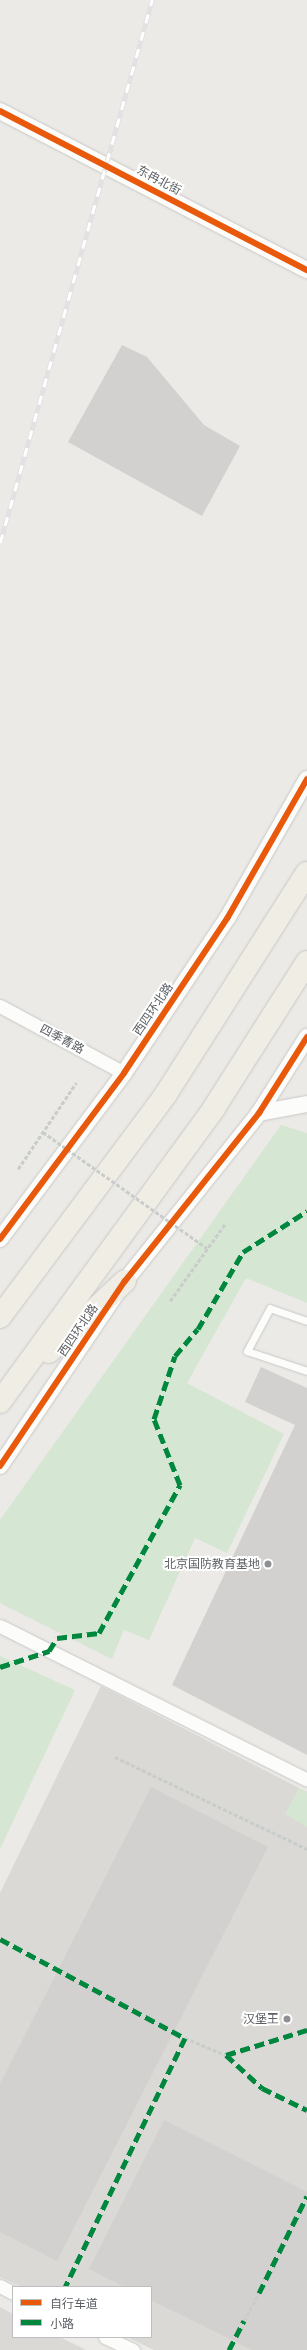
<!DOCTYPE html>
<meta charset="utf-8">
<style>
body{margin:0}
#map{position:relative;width:307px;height:2350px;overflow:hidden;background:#ebeae6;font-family:Lato,"Noto Sans SC",sans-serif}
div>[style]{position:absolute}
.industrial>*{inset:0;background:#dbd9d6}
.green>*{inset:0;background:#d5e6d2}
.building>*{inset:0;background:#d2d1cf}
.path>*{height:2.5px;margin-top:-1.25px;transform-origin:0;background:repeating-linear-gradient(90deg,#c8ccca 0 4px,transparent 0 6px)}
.roads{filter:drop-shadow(0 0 1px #c8c8c8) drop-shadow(0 0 1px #c8c8c8)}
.service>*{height:7px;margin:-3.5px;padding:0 3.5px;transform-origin:3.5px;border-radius:3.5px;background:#fcfcfb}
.minor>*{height:13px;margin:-6.5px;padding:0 6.5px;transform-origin:6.5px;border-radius:6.5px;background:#fcfcfb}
.tertiary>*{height:16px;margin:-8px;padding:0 8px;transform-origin:8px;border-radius:8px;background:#fcfcfb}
.trunk>*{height:22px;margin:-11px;padding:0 11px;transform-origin:11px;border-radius:11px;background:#f0ede5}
.rail>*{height:4.5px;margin-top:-2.25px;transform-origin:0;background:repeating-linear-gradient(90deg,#fff 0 9px,#e2e2e2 0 18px);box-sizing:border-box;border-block:1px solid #e2e2e2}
.path-bridge>*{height:2.5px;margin-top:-1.25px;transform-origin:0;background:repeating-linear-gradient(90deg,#c8ccca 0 4px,transparent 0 6px)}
.quiet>*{height:5px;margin-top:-2.5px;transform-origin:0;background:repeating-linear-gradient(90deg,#00873e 0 10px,transparent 0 15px)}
.cycleway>*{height:6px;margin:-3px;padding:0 3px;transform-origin:3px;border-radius:3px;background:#e8590c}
.dots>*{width:11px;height:11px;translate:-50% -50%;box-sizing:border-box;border:2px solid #fff;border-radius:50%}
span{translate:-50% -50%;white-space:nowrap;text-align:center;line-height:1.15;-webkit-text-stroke:4px #fff;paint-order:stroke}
.street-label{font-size:12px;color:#5c5f63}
.poi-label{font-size:12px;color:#5c5f63}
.right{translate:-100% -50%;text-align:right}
.legend{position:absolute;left:12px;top:2286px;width:140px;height:52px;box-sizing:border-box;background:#fff;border:1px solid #bebfc1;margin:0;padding:5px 7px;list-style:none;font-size:12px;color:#5c5f63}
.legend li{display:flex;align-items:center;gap:8px;height:20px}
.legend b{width:20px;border:1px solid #bebfc1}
</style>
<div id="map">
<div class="industrial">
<div style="clip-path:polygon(101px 1686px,307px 1792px,307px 2350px,154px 2350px,127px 2337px,151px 2337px,151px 2287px,22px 2287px,0 2277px,0 1893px)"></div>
<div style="clip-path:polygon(0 2307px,13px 2314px,13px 2337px,60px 2337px,86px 2350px,0 2350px)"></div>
</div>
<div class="green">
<div style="clip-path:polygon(281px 1125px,307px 1133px,307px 1303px,246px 1278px,187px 1383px,284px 1434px,227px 1553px,195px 1538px,149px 1640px,124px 1630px,112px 1659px,0 1603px,0 1520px)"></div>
<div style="clip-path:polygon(0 1656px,75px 1690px,0 1849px)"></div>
<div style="clip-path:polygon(299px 1788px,307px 1792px,307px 1827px,285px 1814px)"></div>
</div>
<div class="building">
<div style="clip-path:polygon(122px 345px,147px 357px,204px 425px,240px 446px,202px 516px,68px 442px)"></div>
<div style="clip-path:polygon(261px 1367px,307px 1388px,307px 1755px,172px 1685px,295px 1425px,245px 1402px)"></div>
<div style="clip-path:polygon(151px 1787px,268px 1847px,57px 2261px,0 2232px,0 2084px)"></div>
<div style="clip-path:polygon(164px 2120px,307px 2192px,307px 2350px,252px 2350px,151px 2300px,151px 2287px,125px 2287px,89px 2269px)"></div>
</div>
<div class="path">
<div style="left:18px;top:1169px;width:104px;rotate:-56deg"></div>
<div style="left:170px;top:1301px;width:95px;rotate:-54.5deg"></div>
<div style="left:115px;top:1757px;width:213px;rotate:25.6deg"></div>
<div style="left:185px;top:2038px;width:44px;rotate:22.5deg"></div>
<div style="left:244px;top:2321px;width:32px;rotate:-62deg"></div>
</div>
<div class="roads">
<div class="service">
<div style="left:307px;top:1321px;width:39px;rotate:-161deg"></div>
<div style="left:270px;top:1308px;width:49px;rotate:118.1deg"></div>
<div style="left:247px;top:1351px;width:63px;rotate:18.4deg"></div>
</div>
<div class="minor">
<div style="left:0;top:1006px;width:141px;rotate:28.4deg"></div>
<div style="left:0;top:1626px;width:343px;rotate:26.6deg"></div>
<div style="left:0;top:2286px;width:15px;rotate:28deg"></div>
<div style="left:105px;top:2337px;width:31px;rotate:25deg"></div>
</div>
<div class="tertiary">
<div style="left:0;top:111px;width:346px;rotate:27.4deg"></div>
<div style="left:259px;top:1113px;width:49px;rotate:-10.6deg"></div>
<div style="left:0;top:1239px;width:207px;rotate:-53.2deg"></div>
<div style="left:124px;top:1073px;width:187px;rotate:-56.3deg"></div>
<div style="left:228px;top:917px;width:159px;rotate:-60.2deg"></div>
<div style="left:0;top:1466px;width:223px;rotate:-56deg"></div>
<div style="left:125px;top:1281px;width:215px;rotate:-51.4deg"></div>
<div style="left:259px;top:1113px;width:90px;rotate:-57.7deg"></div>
</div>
<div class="trunk">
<div style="left:0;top:1317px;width:278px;rotate:-53.3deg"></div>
<div style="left:166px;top:1094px;width:262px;rotate:-57.5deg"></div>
<div style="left:49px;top:1352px;width:104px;rotate:-43.1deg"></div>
<div style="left:0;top:1402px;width:364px;rotate:-53.9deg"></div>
<div style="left:214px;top:1108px;width:173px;rotate:-57.5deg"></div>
</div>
</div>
<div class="rail">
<div style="left:0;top:543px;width:564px;rotate:-74.36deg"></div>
</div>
<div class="path-bridge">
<div style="left:43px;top:1132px;width:201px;rotate:35.3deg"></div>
</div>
<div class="quiet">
<div style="left:0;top:1667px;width:52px;rotate:-18.1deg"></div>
<div style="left:49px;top:1651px;width:15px;rotate:-58deg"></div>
<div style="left:57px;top:1638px;width:42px;rotate:-6.8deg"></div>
<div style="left:99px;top:1633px;width:169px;rotate:-61.3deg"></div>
<div style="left:180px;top:1485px;width:71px;rotate:-111.5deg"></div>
<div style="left:154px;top:1419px;width:66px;rotate:-71.6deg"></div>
<div style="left:175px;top:1356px;width:35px;rotate:-50deg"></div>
<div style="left:198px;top:1329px;width:89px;rotate:-59.7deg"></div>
<div style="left:243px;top:1252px;width:76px;rotate:-32.6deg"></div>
<div style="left:0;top:1939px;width:210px;rotate:28.2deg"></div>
<div style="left:185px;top:2038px;width:276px;rotate:115.7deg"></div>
<div style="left:226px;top:2055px;width:49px;rotate:42.5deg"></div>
<div style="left:262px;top:2088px;width:50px;rotate:26.1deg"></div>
<div style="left:226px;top:2055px;width:85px;rotate:-17.2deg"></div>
<div style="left:259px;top:2293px;width:108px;rotate:-63.7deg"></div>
<div style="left:229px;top:2350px;width:33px;rotate:-63deg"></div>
</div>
<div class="cycleway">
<div style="left:0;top:111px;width:346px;rotate:27.4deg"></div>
<div style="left:0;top:1239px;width:207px;rotate:-53.2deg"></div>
<div style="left:124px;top:1073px;width:187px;rotate:-56.3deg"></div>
<div style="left:228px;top:917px;width:159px;rotate:-60.2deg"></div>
<div style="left:0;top:1466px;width:223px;rotate:-56deg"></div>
<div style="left:125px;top:1281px;width:215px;rotate:-51.4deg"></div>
<div style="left:259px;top:1113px;width:90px;rotate:-57.7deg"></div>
</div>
<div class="dots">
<div style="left:268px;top:1564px;background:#8e9091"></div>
<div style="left:287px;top:2019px;background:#8e9091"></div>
</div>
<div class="street-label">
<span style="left:159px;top:180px;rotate:28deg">东冉北街</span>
<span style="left:153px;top:1009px;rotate:-56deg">西四环北路</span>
<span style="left:62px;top:1039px;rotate:28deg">四季青路</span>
<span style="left:78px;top:1330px;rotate:-56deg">西四环北路</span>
</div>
<div class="poi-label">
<span class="right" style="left:260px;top:1564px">北京国防教育基地</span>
<span class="right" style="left:279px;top:2019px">汉堡王</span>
</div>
<ul class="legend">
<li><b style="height:5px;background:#e8590c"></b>自行车道</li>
<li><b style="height:5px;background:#00873e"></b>小路</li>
</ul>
</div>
